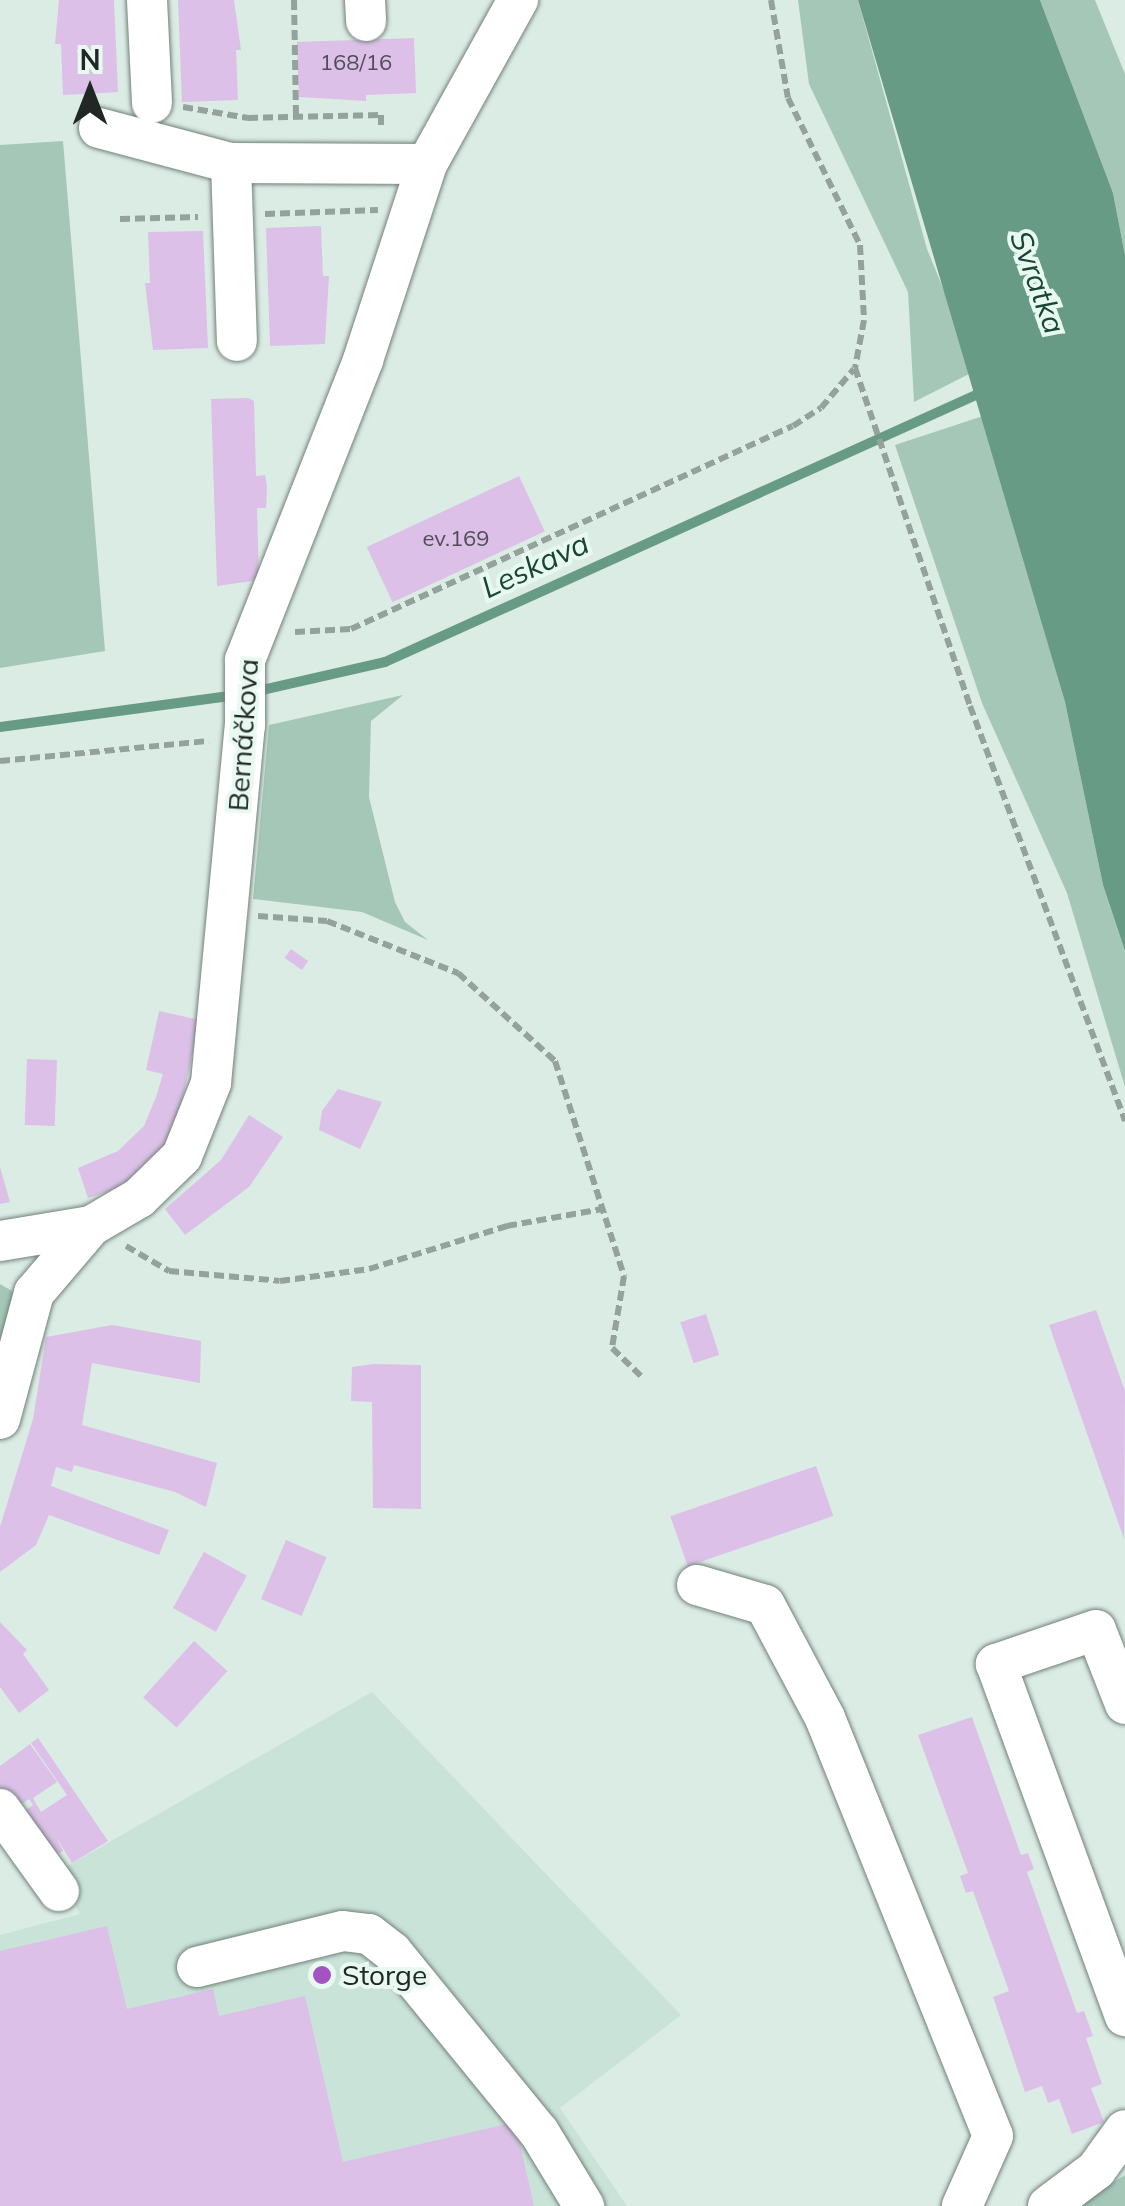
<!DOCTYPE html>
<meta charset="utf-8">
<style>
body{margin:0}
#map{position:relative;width:1125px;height:2206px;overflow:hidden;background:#dbece4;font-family:Mulish,sans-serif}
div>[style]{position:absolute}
.built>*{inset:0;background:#cae3d8}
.green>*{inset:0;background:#a4c7b8}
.water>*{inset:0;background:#689b86}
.stream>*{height:10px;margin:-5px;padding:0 5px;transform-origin:5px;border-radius:5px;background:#689b86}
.building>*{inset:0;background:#dcc0e8;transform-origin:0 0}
.path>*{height:6px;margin-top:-3px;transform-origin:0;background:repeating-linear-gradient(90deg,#95a29c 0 10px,transparent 0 15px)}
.roads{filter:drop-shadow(0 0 2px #72817b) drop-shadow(0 0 2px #72817b)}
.minor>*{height:40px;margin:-20px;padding:0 20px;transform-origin:20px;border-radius:20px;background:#fff}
.dots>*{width:28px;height:28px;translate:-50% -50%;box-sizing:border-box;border:5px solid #e8f9f1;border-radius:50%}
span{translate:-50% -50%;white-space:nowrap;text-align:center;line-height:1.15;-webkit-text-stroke:8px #e8f9f1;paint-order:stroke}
.number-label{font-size:22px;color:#504d55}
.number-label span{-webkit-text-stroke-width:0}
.street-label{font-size:28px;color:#212724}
.poi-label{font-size:28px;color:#212724}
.left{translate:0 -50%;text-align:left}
.water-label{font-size:30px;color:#194536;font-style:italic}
.north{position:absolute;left:40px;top:40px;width:100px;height:100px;-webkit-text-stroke:8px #e8f9f1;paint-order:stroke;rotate:0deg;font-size:28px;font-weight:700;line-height:40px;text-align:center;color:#212724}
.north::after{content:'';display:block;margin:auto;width:35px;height:45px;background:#212724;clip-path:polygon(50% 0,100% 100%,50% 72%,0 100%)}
</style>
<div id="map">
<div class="built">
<div style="clip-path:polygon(372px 1692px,681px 2015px,560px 2108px,627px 2206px,0 2206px,0 1935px,80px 1914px,57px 1872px)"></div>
</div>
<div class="green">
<div style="clip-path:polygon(798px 0,858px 0,927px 249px,961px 332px,971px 373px,914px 402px,908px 292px,809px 84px)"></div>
<div style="clip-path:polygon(1040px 0,1095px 0,1125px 74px,1125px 255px,1113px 193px)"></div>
<div style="clip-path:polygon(63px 141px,105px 651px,0 668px,0 145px)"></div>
<div style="clip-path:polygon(983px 416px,1065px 702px,1103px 885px,1125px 951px,1125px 1087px,1067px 893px,982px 703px,895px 445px)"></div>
<div style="clip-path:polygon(403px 695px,371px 721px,369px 797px,395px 902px,405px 922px,428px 940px,362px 912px,253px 899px,269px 725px)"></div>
<div style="clip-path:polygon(0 1284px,17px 1294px,0 1354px)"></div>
<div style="clip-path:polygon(1125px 2175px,1125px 2206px,1078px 2206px,1090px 2197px)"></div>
</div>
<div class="water">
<div style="clip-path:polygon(858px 0,1040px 0,1113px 193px,1125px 255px,1125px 951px,1103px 885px,1065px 702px)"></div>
</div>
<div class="stream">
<div style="left:254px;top:692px;width:134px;rotate:-12.9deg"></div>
<div style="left:385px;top:662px;width:663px;rotate:-24.32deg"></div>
<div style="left:0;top:727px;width:239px;rotate:-7.7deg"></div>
</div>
<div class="building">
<div style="clip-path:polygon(59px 0,114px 0,118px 92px,63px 95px,61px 44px,55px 44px)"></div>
<div style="clip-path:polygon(178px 0,234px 0,241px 50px,236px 50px,238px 100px,182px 102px)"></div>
<div style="clip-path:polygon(414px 38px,416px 93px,366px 95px,366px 101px,299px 97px,297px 42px)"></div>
<div style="clip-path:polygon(321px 226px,323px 276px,329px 276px,325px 344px,270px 346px,266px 228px)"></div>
<div style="clip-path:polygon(203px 231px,208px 348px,153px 350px,145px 283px,150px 283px,148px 232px)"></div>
<div style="clip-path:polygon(248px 398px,254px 401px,256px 476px,265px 475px,267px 486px,266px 508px,257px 508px,259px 580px,217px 586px,211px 399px)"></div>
<div style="left:519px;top:476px;width:61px;height:168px;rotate:65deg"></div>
<div style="left:291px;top:949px;width:21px;height:11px;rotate:35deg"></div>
<div style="clip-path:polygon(159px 1011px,200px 1020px,180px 1110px,163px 1147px,121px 1187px,88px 1198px,78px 1168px,118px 1151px,144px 1126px,156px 1097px,163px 1074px,146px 1070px)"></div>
<div style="left:27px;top:1059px;width:30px;height:66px;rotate:2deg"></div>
<div style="clip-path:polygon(338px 1089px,382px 1102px,360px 1149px,319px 1130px,322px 1111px)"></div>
<div style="clip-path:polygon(249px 1115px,283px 1137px,249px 1187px,185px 1235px,165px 1209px,221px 1160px)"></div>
<div style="clip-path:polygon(0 1167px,10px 1202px,0 1204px)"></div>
<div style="clip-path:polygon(1096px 1310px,1125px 1391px,1124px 1539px,1049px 1325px)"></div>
<div style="left:706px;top:1314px;width:43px;height:27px;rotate:72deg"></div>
<div style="clip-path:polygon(112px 1325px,201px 1341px,200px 1383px,92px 1363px,82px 1425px,217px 1463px,206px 1507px,175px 1492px,74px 1465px,72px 1472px,56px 1467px,51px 1486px,169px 1530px,159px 1555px,49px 1515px,36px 1545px,0 1572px,0 1527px,33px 1419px,46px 1337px)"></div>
<div style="clip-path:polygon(373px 1364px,421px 1365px,421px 1509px,373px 1508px,372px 1402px,351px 1401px,352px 1367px)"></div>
<div style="left:816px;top:1466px;width:53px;height:154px;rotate:71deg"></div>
<div style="left:286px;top:1540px;width:44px;height:64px;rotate:23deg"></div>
<div style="left:204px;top:1552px;width:49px;height:64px;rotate:29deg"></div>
<div style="clip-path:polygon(0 1622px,27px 1650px,23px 1654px,49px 1690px,19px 1713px,0 1687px)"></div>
<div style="left:194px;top:1641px;width:45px;height:76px;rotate:42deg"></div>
<div style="clip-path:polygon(972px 1717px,1021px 1855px,1028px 1853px,1034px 1869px,1027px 1872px,1077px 2013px,1084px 2011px,1093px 2036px,1086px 2038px,1102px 2084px,1091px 2088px,1104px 2122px,1072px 2134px,1059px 2099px,1048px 2103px,1042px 2086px,1025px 2092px,993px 1997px,1009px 1991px,973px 1891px,966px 1893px,960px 1876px,968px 1873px,918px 1735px)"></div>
<div style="clip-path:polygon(38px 1738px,108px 1841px,72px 1863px,56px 1837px,63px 1851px,47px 1860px,18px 1815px,33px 1805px,29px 1799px,15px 1809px,0 1788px,0 1766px,30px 1744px,57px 1782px,33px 1798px,41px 1812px,67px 1795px,31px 1743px)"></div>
<div style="clip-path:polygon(107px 1926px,127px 2009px,213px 1989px,219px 2016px,305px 1996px,343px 2162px,515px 2122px,534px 2206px,0 2206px,0 1951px)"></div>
</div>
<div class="path">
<div style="left:294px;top:0;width:119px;rotate:89deg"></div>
<div style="left:771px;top:0;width:99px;rotate:80.2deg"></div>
<div style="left:788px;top:98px;width:164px;rotate:63.9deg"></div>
<div style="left:860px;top:245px;width:75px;rotate:86.9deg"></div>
<div style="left:864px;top:320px;width:49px;rotate:100.6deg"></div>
<div style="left:855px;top:368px;width:357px;rotate:71.2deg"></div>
<div style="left:970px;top:706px;width:443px;rotate:69.5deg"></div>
<div style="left:183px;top:107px;width:66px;rotate:9.6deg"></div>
<div style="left:248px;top:118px;width:133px;rotate:-1.3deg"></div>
<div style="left:381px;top:115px;width:14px;rotate:90deg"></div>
<div style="left:265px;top:214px;width:113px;rotate:-2deg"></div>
<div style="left:120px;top:219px;width:78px;rotate:-1.5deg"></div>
<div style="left:295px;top:632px;width:56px;rotate:-3.1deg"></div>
<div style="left:351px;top:629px;width:486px;rotate:-24.7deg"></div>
<div style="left:793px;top:426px;width:33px;rotate:-33deg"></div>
<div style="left:821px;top:408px;width:51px;rotate:-49.8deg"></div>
<div style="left:0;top:761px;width:210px;rotate:-5.5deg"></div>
<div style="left:258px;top:916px;width:69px;rotate:4.1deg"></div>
<div style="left:327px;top:921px;width:141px;rotate:21.7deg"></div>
<div style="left:458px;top:973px;width:131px;rotate:42.2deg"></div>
<div style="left:555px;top:1061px;width:226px;rotate:72.2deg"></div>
<div style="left:624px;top:1276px;width:73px;rotate:99.5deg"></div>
<div style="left:612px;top:1348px;width:43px;rotate:44.1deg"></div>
<div style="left:126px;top:1246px;width:50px;rotate:30.2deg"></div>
<div style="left:169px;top:1271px;width:111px;rotate:5.1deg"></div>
<div style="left:280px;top:1281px;width:90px;rotate:-7.7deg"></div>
<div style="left:369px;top:1269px;width:145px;rotate:-17.3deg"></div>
<div style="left:507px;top:1226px;width:97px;rotate:-10.1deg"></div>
</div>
<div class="roads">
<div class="minor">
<div style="left:147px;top:0;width:103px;rotate:87.2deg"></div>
<div style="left:365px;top:0;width:21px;rotate:87deg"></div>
<div style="left:99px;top:128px;width:137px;rotate:14.9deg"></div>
<div style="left:231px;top:163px;width:196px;rotate:0.3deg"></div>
<div style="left:231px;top:163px;width:178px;rotate:88.1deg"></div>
<div style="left:0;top:1241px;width:92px;rotate:-9.4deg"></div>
<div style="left:0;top:1419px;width:131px;rotate:-74.9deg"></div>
<div style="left:34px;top:1293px;width:88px;rotate:-49.6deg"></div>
<div style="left:91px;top:1226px;width:56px;rotate:-30.3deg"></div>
<div style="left:139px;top:1198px;width:60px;rotate:-44.3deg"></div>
<div style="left:182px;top:1156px;width:79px;rotate:-68.3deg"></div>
<div style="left:211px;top:1083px;width:359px;rotate:-84.6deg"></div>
<div style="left:245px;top:726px;width:66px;rotate:-90deg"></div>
<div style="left:245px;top:660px;width:322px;rotate:-68.5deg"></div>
<div style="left:363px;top:360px;width:206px;rotate:-71.9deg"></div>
<div style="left:427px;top:164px;width:188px;rotate:-61deg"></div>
<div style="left:697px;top:1585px;width:71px;rotate:16.4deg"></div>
<div style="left:765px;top:1605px;width:128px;rotate:62deg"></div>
<div style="left:825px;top:1718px;width:450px;rotate:68.1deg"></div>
<div style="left:993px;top:2136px;width:77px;rotate:113.9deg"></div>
<div style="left:1125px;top:1704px;width:79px;rotate:-111.4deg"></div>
<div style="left:1096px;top:1630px;width:106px;rotate:161.2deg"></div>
<div style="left:996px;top:1664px;width:375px;rotate:69.9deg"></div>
<div style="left:0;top:1809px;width:101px;rotate:54.3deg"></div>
<div style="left:197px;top:1967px;width:150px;rotate:-13.9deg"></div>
<div style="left:343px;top:1931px;width:26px;rotate:7deg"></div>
<div style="left:369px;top:1934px;width:29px;rotate:38deg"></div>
<div style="left:392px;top:1952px;width:232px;rotate:50.8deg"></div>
<div style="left:539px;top:2132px;width:87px;rotate:58.7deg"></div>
<div style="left:1048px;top:2206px;width:60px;rotate:-36.9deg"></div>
<div style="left:1096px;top:2170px;width:49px;rotate:-54.1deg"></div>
</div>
</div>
<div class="dots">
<div style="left:322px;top:1975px;background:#a453c3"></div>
</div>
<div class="number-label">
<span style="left:356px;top:63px">168/16</span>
<span style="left:456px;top:539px">ev.169</span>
</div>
<div class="street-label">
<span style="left:243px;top:735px;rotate:-86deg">Bernáčkova</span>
</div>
<div class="poi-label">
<span class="left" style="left:342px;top:1975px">Storge</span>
</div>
<div class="water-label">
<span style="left:1038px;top:282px;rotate:70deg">Svratka</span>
<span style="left:535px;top:565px;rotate:-25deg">Leskava</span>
</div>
<div class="north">N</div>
</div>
